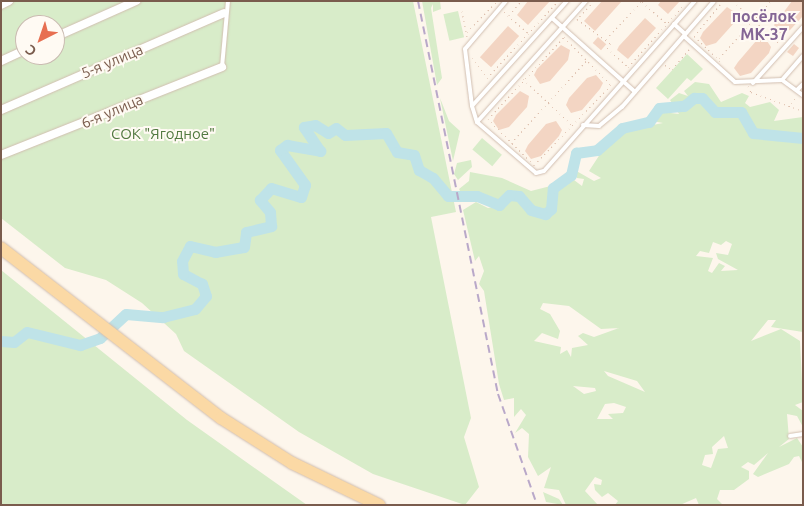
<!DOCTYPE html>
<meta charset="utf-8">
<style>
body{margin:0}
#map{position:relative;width:804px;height:506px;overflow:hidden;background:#fdf6ec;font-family:Ubuntu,sans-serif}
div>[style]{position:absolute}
.green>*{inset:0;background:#d8ecc9;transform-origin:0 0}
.river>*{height:11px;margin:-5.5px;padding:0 5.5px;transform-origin:5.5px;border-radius:5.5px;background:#bfe3e8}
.building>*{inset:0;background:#f3d5c3;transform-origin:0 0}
.path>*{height:1px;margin-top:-0.5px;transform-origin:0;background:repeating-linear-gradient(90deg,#d9b8a5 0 1px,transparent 0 5px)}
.roads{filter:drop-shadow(0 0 1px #d1beb0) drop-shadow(0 0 1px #d1beb0)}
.lane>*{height:4px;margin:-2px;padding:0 2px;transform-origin:2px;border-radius:2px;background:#fff}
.street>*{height:8px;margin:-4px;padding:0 4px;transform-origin:4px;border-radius:4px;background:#fff}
.primary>*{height:12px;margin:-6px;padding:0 6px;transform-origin:6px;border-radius:6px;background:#fbd9a5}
.rail>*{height:2px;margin-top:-1px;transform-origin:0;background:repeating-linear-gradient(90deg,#b9a8c9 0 8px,transparent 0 13px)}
span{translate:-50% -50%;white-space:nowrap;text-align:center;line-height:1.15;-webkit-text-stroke:4px #fffaf3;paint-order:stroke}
.street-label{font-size:15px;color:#7a5c4d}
.park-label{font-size:15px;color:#537a41}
.neighbourhood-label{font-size:16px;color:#846695;font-weight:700}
.frame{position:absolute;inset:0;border:2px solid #7a5c4d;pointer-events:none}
.north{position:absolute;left:15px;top:15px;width:50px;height:50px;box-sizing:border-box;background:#fffaf3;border:1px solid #cabbb1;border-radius:50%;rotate:221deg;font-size:14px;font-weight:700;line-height:20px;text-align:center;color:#7a5c4d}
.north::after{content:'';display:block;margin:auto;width:18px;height:22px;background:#e76f51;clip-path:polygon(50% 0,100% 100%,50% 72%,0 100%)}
</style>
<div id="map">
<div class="green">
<div style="clip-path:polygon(evenodd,1px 1px,413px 1px,456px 212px,431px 217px,471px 418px,464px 437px,479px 487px,465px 505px,373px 474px,299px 432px,184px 351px,176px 334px,142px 303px,106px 280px,65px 268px,1px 218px,1px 1px,25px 25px,55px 25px,55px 55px,25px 55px,25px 25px)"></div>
<div style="clip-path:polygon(422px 1px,440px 1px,441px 9px,433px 12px,433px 4px,431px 8px,442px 78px,437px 85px)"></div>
<div style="left:458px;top:11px;width:27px;height:15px;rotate:77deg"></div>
<div style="clip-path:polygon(687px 54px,703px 69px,691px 81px,687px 78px,668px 99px,656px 88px)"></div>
<div style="clip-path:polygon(evenodd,695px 82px,709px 84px,721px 102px,742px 93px,749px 96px,745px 103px,750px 107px,770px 102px,779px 110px,774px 121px,803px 117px,803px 332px,771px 327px,776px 320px,768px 320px,751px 341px,781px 329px,800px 341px,803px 402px,795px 405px,803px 411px,803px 427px,797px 416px,787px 414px,789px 439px,779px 447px,797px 438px,803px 447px,803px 464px,799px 456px,794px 457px,789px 464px,758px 477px,753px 474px,768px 453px,754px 465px,748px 462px,741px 467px,749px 471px,749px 479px,734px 490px,720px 490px,717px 499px,723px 505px,699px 505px,696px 498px,680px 505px,615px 505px,618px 501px,608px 493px,602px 497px,595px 490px,594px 484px,601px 485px,602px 480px,595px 477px,585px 491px,598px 505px,566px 505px,559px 490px,544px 488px,551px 467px,538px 476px,528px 457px,529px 434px,522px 428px,515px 433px,526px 415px,521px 409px,514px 417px,514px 398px,504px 400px,499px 384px,484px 291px,479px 284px,484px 271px,479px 256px,475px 261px,463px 210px,476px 202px,488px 208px,493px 207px,493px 201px,487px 195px,472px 200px,466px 192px,464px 199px,459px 189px,469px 181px,470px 172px,502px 178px,531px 191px,574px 180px,582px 186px,584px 179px,577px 178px,573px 169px,594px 181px,601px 178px,589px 171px,608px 142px,632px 129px,663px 123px,647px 120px,654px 111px,679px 114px,670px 100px,679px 93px,688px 96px,684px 91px,695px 82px,726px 241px,732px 244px,728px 255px,716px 253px,718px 259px,738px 270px,721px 271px,725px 266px,719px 263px,712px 273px,708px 271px,713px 258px,696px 256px,700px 251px,709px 253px,713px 242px,721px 245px,726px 241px,695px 82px,543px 303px,569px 306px,601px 329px,619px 328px,594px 337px,583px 333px,578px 336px,588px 345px,572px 348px,571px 357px,567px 350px,560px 354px,561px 347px,534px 341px,542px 333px,558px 339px,560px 331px,550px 314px,540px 309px,543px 303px,695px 82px,604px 371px,637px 381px,645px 392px,608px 376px,604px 371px,695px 82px,573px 386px,595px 388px,596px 391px,584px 394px,573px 386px,695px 82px,614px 403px,626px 407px,623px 413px,608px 414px,613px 419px,597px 419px,605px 404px,614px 403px,695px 82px,724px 436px,728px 448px,718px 449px,711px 468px,702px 465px,705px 455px,713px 454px,712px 447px,724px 436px)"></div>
<div style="clip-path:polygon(440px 98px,449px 121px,460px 131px,453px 161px)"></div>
<div style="left:482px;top:138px;width:26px;height:15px;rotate:40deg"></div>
<div style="clip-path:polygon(471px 160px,472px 167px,458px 180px,454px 174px,457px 163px)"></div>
<div style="clip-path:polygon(1px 270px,187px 420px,307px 505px,1px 505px)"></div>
<div style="clip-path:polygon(543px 492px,559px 499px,563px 505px,546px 502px)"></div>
</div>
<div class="river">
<div style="left:1px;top:341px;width:13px;rotate:4deg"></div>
<div style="left:14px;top:342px;width:16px;rotate:-38deg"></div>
<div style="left:27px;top:332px;width:55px;rotate:13.8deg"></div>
<div style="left:80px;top:345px;width:21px;rotate:-19deg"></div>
<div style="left:100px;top:338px;width:35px;rotate:-43deg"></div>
<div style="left:126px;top:314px;width:37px;rotate:5deg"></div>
<div style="left:163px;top:317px;width:33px;rotate:-14deg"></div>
<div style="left:195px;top:309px;width:17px;rotate:-50deg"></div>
<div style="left:206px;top:296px;width:13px;rotate:-108deg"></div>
<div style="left:202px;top:284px;width:21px;rotate:-152deg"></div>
<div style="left:183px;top:274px;width:13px;rotate:-94deg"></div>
<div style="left:182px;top:261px;width:17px;rotate:-62deg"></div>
<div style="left:190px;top:246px;width:26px;rotate:13deg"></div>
<div style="left:215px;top:252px;width:29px;rotate:-10deg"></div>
<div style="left:244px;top:247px;width:15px;rotate:-82deg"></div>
<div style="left:246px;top:232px;width:26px;rotate:-13deg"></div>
<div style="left:271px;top:226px;width:14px;rotate:-94deg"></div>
<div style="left:270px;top:212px;width:16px;rotate:-130deg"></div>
<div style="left:260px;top:200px;width:16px;rotate:-47deg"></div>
<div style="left:271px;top:188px;width:31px;rotate:17deg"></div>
<div style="left:301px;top:197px;width:13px;rotate:-72deg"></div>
<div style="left:305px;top:185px;width:43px;rotate:-125.5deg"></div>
<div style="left:280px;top:150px;width:9px;rotate:-36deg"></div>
<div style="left:287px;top:145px;width:34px;rotate:10deg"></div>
<div style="left:320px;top:151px;width:29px;rotate:-124deg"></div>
<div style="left:304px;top:127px;width:11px;rotate:-10deg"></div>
<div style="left:315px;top:125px;width:15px;rotate:32deg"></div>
<div style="left:328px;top:133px;width:9px;rotate:-32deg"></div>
<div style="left:336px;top:128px;width:11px;rotate:38deg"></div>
<div style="left:345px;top:135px;width:41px;rotate:-2.8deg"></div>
<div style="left:386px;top:133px;width:22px;rotate:60deg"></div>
<div style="left:397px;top:152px;width:17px;rotate:10deg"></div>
<div style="left:414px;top:155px;width:16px;rotate:72deg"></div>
<div style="left:419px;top:170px;width:16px;rotate:30deg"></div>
<div style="left:433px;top:178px;width:23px;rotate:50deg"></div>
<div style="left:448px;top:196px;width:29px"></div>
<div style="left:477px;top:196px;width:24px;rotate:22deg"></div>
<div style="left:499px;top:205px;width:14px;rotate:-45deg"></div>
<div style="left:509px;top:195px;width:10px;rotate:6deg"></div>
<div style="left:519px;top:196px;width:18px;rotate:49deg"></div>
<div style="left:531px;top:210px;width:15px;rotate:16deg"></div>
<div style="left:545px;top:214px;width:8px;rotate:-40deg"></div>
<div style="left:551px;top:209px;width:21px;rotate:-85deg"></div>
<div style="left:553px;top:188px;width:22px;rotate:-36deg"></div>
<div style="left:571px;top:175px;width:23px;rotate:-77deg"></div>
<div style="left:576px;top:153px;width:21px;rotate:-8deg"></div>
<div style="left:597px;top:150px;width:33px;rotate:-41deg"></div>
<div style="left:622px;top:128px;width:28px;rotate:-13deg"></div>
<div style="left:649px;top:122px;width:17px;rotate:-54deg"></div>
<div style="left:659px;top:108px;width:25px;rotate:-5deg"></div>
<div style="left:684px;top:106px;width:13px;rotate:-39deg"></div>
<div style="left:694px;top:98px;width:8px"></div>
<div style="left:702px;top:98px;width:19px;rotate:47deg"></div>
<div style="left:715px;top:112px;width:26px"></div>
<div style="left:741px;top:112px;width:24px;rotate:60deg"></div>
<div style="left:753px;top:133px;width:50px;rotate:5.7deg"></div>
</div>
<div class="building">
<div style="clip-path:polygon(528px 1px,550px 1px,528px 25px,517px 15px)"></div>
<div style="clip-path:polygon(602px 1px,622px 1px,595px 31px,584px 21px)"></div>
<div style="clip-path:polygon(661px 1px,680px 1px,668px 14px,658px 5px)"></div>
<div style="clip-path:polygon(792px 1px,803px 1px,803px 16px,790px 30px,780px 33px,774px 25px)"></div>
<div style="clip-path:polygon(727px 7px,736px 13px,734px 23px,716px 43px,706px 46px,700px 38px,703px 32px)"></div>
<div style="clip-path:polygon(645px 18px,656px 28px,628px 59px,617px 50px,619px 46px)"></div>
<div style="left:508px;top:26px;width:15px;height:42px;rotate:42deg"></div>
<div style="left:598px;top:37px;width:11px;height:8px;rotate:41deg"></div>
<div style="clip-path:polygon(765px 38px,771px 47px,769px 53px,751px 73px,740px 76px,734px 68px,738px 62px,756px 41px)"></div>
<div style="clip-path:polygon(794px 44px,799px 48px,793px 56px,787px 52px)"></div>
<div style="clip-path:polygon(561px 45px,570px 50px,568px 60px,550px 81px,540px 84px,534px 75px,537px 69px)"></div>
<div style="clip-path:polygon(596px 75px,603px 83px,600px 89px,582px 110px,571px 113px,566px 105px,569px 98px,587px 78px)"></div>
<div style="clip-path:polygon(520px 91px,529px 96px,527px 107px,509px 127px,499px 130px,493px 121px,496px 115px)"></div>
<div style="clip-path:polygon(556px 121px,562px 130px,559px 136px,541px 156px,531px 159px,525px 151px,528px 145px,546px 124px)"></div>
</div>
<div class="path">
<div style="left:594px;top:1px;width:25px;rotate:133deg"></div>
<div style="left:577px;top:19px;width:42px;rotate:36.3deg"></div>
<div style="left:611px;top:44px;width:6px;rotate:135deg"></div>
<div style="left:607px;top:48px;width:28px;rotate:42deg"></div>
<div style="left:628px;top:67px;width:81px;rotate:-48deg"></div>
<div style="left:733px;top:1px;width:64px;rotate:42.5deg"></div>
<div style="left:642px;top:2px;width:33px;rotate:41deg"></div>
<div style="left:462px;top:11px;width:26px;rotate:79deg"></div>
<div style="left:504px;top:12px;width:33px;rotate:41deg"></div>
<div style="left:509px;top:15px;width:18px;rotate:-49deg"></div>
<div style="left:467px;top:32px;width:43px;rotate:-45.9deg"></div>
<div style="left:564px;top:37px;width:67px;rotate:45.6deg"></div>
<div style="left:611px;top:85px;width:111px;rotate:133.9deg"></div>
<div style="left:534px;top:165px;width:65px;rotate:-135deg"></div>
<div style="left:488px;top:119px;width:112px;rotate:-47.2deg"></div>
<div style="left:606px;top:39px;width:52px;rotate:-46.5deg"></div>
<div style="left:472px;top:58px;width:25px;rotate:53deg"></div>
<div style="left:719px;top:58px;width:77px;rotate:-47.6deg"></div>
<div style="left:720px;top:61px;width:36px;rotate:-136deg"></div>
<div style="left:694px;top:36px;width:45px;rotate:-50.4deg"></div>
<div style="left:665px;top:65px;width:8px;rotate:30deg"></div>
<div style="left:672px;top:69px;width:28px;rotate:-49deg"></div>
<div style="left:487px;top:78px;width:105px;rotate:-47.3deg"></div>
<div style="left:523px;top:79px;width:69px;rotate:43.2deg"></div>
<div style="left:748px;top:86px;width:7px;rotate:63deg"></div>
<div style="left:751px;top:92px;width:55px;rotate:20.1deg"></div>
<div style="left:791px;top:103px;width:8px;rotate:-45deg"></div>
<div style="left:511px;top:143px;width:114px;rotate:-47.5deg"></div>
</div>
<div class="roads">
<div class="lane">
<div style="left:506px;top:1px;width:63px;rotate:130.5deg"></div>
<div style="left:465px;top:49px;width:57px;rotate:83deg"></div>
<div style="left:472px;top:106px;width:17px;rotate:73deg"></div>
<div style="left:477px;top:122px;width:78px;rotate:40.8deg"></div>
<div style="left:536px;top:173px;width:8px;rotate:-14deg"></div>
<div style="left:544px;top:171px;width:227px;rotate:-48.4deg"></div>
<div style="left:552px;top:18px;width:111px;rotate:41.7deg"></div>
<div style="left:674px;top:24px;width:15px;rotate:42deg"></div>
<div style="left:685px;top:37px;width:67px;rotate:42deg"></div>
<div style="left:735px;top:82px;width:47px;rotate:-2.4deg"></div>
<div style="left:782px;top:80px;width:26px;rotate:36deg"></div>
<div style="left:222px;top:67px;width:66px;rotate:-84.8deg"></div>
<div style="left:782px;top:80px;width:32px;rotate:-49deg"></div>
<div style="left:753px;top:83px;width:75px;rotate:-48.2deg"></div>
<div style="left:797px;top:90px;width:8px;rotate:-45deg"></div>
<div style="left:472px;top:106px;width:142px;rotate:-47.9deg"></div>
<div style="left:477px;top:122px;width:163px;rotate:-48deg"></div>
<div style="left:583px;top:125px;width:16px;rotate:4deg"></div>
<div style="left:599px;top:126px;width:30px;rotate:-40deg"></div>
<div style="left:622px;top:107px;width:140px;rotate:-49deg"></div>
<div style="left:790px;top:436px;width:13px;rotate:-9deg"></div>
</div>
<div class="street">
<div style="left:1px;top:5px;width:9px;rotate:-27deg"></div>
<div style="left:55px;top:37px;width:89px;rotate:-24deg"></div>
<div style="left:1px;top:61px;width:26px;rotate:-25deg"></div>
<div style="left:1px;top:110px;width:243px;rotate:-23.5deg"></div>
<div style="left:1px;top:155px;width:238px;rotate:-21.7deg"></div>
</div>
<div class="primary">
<div style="left:1px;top:248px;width:278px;rotate:37.7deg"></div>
<div style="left:221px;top:418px;width:84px;rotate:32.4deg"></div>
<div style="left:292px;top:463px;width:97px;rotate:25.8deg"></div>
</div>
</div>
<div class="rail">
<div style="left:418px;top:1px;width:401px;rotate:78.5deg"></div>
<div style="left:498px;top:394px;width:118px;rotate:70.6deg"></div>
</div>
<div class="street-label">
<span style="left:112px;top:61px;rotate:-23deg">5-я улица</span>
<span style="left:112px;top:111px;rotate:-23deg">6-я улица</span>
</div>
<div class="park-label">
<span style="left:163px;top:134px">СОК "Ягодное"</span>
</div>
<div class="neighbourhood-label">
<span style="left:764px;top:25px">посёлок<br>МК-37</span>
</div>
<div class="frame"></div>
<div class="north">С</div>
</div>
